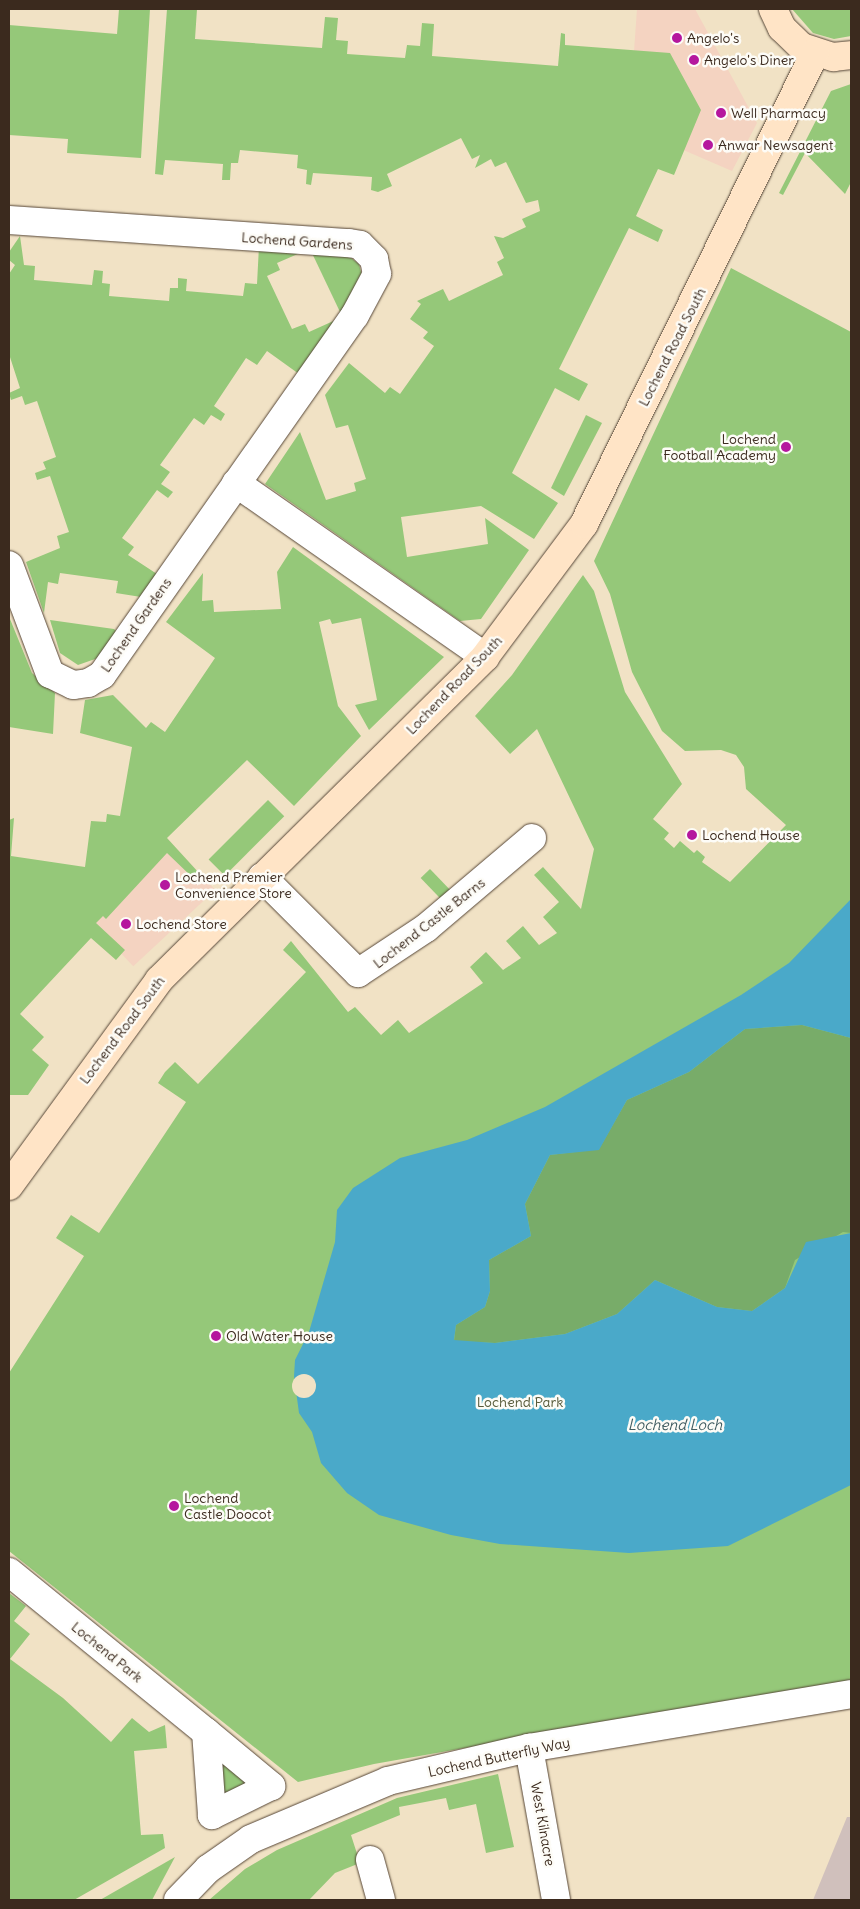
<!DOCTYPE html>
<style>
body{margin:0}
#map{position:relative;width:860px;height:1909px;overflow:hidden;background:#f1e2c5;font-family:Delius,sans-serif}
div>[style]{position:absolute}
.built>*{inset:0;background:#f4d3c1;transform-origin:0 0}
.industrial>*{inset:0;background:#d0c0bc}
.green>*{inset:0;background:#95c879;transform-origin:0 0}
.forest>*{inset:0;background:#78ac69}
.water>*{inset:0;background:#4aa9c9}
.pier>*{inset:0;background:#f1e2c5}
.round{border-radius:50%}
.roads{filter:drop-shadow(0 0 1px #564637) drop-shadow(0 0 1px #564637)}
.street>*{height:28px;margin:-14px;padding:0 14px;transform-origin:14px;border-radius:14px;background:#fff}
.secondary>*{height:28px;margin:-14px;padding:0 14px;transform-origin:14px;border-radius:14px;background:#ffe4c6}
.dots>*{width:14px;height:14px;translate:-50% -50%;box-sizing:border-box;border:2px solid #fdfcf7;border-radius:50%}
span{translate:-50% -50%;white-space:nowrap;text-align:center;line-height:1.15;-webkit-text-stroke:5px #fdfcf7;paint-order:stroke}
.poi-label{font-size:14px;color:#3b2a1e}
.left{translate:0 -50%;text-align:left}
.right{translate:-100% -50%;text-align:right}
.street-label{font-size:14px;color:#3b2a1e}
.park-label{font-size:14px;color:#565939}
.water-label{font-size:15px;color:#415d62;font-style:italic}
.frame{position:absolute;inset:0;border:10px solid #3b2a1e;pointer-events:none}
</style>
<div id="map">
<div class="built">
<div style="clip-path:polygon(637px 9px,695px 9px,757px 123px,732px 171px,644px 133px,621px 95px,634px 51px)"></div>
<div style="left:149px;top:819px;width:97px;height:112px;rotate:47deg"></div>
</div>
<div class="industrial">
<div style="clip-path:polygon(847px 1817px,851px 1817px,851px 1900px,813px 1900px)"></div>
</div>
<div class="green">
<div style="clip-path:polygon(119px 9px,150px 9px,141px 158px,67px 153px,68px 139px,9px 135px,9px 25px,117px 34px)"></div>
<div style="clip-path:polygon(167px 9px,197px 9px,195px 39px,322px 48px,325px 17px,338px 18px,336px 40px,348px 41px,347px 54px,405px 58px,407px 45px,420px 46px,422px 23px,434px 24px,432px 56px,558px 66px,561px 33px,565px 34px,565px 45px,670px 53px,701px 110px,674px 175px,658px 169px,636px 216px,663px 230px,658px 242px,629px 228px,559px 369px,588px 384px,579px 401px,555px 388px,512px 473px,558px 503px,534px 539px,481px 506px,401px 517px,407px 557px,488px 544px,485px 518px,529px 550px,481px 619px,460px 621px,265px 484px,300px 432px,326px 500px,356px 491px,354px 483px,366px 479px,348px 425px,336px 428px,325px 395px,349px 363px,385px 393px,390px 387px,400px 394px,434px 346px,423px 338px,428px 332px,410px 319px,421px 304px,417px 301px,443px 289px,449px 301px,503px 275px,497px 262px,504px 258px,494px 236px,503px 238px,526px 227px,522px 219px,540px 211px,538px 200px,526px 203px,506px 162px,495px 167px,491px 159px,475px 168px,480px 155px,472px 159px,461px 138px,387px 174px,392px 186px,378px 192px,371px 190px,372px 177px,313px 173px,311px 185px,306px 184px,307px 170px,297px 168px,298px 155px,240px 150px,238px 163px,231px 163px,230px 180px,222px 180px,223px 164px,165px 160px,163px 175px,155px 174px)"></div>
<div style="clip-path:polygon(792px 9px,851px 9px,851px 36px,834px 39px,813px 33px)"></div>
<div style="clip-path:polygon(851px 84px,851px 182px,845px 194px,805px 153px,783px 195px,779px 193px,831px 91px)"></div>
<div style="clip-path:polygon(20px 236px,24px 265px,35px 266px,34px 280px,92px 285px,94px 270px,103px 271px,102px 283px,110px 284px,109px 296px,169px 301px,170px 288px,178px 288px,178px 278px,187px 279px,186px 291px,243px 296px,245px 283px,257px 284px,259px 246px,307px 250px,277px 263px,280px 270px,267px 276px,292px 329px,305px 324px,309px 332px,340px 318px,299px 374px,267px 351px,257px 365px,246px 358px,214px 406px,225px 414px,221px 421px,211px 415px,204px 425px,194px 418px,160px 465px,170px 472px,161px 484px,173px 492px,168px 498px,157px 490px,122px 538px,134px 547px,128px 555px,157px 574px,141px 597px,116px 593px,118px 581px,60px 573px,58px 584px,48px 582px,44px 613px,26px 562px,60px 548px,57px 536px,69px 532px,50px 476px,37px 480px,35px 473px,46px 469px,43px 462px,56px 457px,37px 401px,25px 405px,22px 396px,11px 400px,9px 393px,20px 388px,9px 354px,9px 274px,15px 265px,9px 260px,9px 252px)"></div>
<div style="clip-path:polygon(311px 251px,342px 251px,359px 264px,362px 276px,341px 314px)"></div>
<div style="clip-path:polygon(731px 268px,851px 332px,851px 1680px,374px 1764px,298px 1782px,9px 1551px,9px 1373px,84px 1256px,56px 1238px,71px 1215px,99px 1233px,186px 1102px,158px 1083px,165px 1072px,175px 1062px,198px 1084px,306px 972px,283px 950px,291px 941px,348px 1012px,355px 1007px,381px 1035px,398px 1020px,409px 1033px,483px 983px,470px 967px,486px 952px,503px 970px,521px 958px,506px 941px,523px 926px,539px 945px,557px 933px,543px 917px,559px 902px,534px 875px,543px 867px,581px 909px,594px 849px,537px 729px,510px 754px,475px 716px,512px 675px,583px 575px,594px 591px,625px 692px,682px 784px,653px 819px,669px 833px,664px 839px,674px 848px,680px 841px,694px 853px,697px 850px,705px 857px,702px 862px,730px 882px,786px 825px,746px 789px,744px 767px,736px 755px,721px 750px,685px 751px,662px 731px,632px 672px,610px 594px,594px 561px)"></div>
<div style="clip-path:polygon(586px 415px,602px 423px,564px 496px,551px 488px)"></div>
<div style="clip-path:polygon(293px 547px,444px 657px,369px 730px,355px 705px,377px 700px,361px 618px,332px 624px,330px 619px,319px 622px,338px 706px,361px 736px,294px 806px,247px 760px,167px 838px,199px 873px,193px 878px,167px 853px,106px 919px,103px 916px,96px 923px,125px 950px,116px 960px,91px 938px,20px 1014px,44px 1037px,32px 1050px,49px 1065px,28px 1095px,9px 1095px,9px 820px,14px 818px,11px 856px,85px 867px,91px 821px,106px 822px,107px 814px,120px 816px,132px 747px,80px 733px,85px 700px,113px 695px,146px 728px,151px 722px,165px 732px,215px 658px,166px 622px,203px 573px,202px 601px,213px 600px,214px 612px,281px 609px,277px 572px)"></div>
<div style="clip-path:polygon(10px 619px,32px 673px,55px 693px,53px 734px,9px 727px)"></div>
<div style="clip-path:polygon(50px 620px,114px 629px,117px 632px,98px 658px,78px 665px,60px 653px)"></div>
<div style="left:268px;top:800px;width:23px;height:84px;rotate:45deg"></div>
<div style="left:430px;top:869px;width:36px;height:13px;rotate:46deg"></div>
<div style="clip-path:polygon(9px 1593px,26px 1606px,14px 1621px,30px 1634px,10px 1659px,63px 1698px,111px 1742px,132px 1718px,149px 1732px,165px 1725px,167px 1748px,134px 1751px,141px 1835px,163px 1834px,165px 1848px,74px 1900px,9px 1900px)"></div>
<div style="clip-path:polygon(220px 1762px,223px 1763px,247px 1784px,224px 1795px)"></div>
<div style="clip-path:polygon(498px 1774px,514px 1847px,486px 1853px,476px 1804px,449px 1810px,446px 1798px,399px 1807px,400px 1815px,351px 1835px,360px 1863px,335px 1873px,309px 1900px,209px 1900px,245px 1869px,277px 1850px,397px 1798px)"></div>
<div style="clip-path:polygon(175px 1857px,152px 1900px,100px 1900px)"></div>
</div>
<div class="forest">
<div style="clip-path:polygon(802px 1025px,851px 1038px,851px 1233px,843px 1232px,795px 1260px,785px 1288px,752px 1311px,717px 1307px,655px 1280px,617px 1314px,565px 1334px,495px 1343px,454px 1341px,456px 1325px,485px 1307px,490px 1291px,489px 1260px,531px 1236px,525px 1204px,550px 1155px,599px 1149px,627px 1100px,689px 1072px,745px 1029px)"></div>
</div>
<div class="water">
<div style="clip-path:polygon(851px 899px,851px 1038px,802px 1025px,745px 1029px,689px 1072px,627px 1100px,599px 1150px,550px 1155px,525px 1204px,531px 1236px,489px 1260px,490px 1291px,485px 1307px,456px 1325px,454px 1340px,495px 1343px,565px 1334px,617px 1314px,655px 1280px,717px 1307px,752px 1311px,785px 1288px,806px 1242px,851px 1233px,851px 1485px,728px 1546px,629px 1553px,500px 1544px,451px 1535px,379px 1515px,347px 1493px,321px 1463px,312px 1432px,299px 1413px,294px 1376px,295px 1360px,309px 1332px,335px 1242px,337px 1210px,353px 1188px,400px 1158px,467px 1140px,545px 1107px,741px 995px,789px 963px)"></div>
</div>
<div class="pier">
<div class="round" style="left:292px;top:1374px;width:24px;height:24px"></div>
</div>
<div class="roads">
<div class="street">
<div style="left:9px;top:220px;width:341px;rotate:3.9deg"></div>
<div style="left:349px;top:243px;width:11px;rotate:10deg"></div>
<div style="left:360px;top:245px;width:20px;rotate:45deg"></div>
<div style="left:374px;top:259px;width:15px;rotate:79deg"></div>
<div style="left:377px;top:274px;width:47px;rotate:118.2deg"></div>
<div style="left:355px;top:315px;width:440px;rotate:125.1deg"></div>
<div style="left:102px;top:675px;width:16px;rotate:150deg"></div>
<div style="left:88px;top:683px;width:15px;rotate:172deg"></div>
<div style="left:73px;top:685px;width:25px;rotate:-154deg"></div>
<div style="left:50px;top:674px;width:116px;rotate:-110.6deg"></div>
<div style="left:236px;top:483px;width:304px;rotate:34.9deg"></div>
<div style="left:262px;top:877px;width:136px;rotate:45deg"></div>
<div style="left:358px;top:973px;width:82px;rotate:-33.5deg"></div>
<div style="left:426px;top:928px;width:139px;rotate:-40.3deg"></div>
<div style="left:9px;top:1572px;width:254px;rotate:39.1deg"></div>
<div style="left:206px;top:1732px;width:85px;rotate:39.7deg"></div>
<div style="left:271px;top:1786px;width:66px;rotate:153.8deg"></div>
<div style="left:212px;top:1815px;width:83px;rotate:-94.1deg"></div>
<div style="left:529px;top:1748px;width:154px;rotate:79.9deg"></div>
<div style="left:370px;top:1860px;width:41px;rotate:74.6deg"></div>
<div style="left:178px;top:1900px;width:43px;rotate:-45.9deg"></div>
<div style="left:208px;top:1869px;width:52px;rotate:-34.9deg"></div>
<div style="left:251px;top:1839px;width:149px;rotate:-22.9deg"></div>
<div style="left:388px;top:1781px;width:145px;rotate:-13.2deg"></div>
<div style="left:529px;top:1748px;width:326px;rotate:-9.5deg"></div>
</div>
<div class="secondary">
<div style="left:773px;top:9px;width:21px;rotate:65deg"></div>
<div style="left:782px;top:28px;width:28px;rotate:44deg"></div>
<div style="left:802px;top:47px;width:33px;rotate:18deg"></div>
<div style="left:833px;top:57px;width:18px;rotate:-6deg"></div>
<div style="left:9px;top:1186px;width:255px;rotate:-53.9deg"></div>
<div style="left:159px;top:980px;width:459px;rotate:-44.7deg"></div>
<div style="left:485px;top:657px;width:166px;rotate:-53.3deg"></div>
<div style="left:584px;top:524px;width:525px;rotate:-63.87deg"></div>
</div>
</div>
<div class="dots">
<div style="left:677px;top:38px;background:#b5179e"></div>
<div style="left:694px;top:60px;background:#b5179e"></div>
<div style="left:721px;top:113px;background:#b5179e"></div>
<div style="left:708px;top:145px;background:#b5179e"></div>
<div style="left:786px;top:447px;background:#b5179e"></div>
<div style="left:692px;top:835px;background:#b5179e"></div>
<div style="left:165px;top:885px;background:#b5179e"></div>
<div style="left:126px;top:924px;background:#b5179e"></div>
<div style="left:216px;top:1336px;background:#b5179e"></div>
<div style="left:174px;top:1506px;background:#b5179e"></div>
</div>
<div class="poi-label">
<span class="left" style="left:687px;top:38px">Angelo's</span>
<span class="left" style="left:704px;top:60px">Angelo's Diner</span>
<span class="left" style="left:731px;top:113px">Well Pharmacy</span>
<span class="left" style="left:718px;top:145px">Anwar Newsagent</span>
<span class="right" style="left:776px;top:447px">Lochend<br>Football Academy</span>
<span class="left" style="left:702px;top:835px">Lochend House</span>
<span class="left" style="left:175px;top:885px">Lochend Premier<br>Convenience Store</span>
<span class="left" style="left:136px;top:924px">Lochend Store</span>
<span class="left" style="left:226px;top:1336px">Old Water House</span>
<span class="left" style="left:184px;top:1506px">Lochend<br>Castle Doocot</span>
</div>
<div class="street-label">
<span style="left:297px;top:241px;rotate:4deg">Lochend Gardens</span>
<span style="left:672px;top:347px;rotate:-63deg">Lochend Road South</span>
<span style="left:136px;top:625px;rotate:-55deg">Lochend Gardens</span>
<span style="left:454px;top:685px;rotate:-46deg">Lochend Road South</span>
<span style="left:429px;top:923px;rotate:-38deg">Lochend Castle Barns</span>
<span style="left:122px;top:1030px;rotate:-53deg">Lochend Road South</span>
<span style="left:107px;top:1652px;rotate:39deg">Lochend Park</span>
<span style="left:499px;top:1757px;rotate:-12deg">Lochend Butterfly Way</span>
<span style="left:543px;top:1824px;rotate:80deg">West Kilnacre</span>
</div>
<div class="park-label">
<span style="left:520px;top:1402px">Lochend Park</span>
</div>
<div class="water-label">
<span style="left:675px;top:1425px">Lochend Loch</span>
</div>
<div class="frame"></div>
</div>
